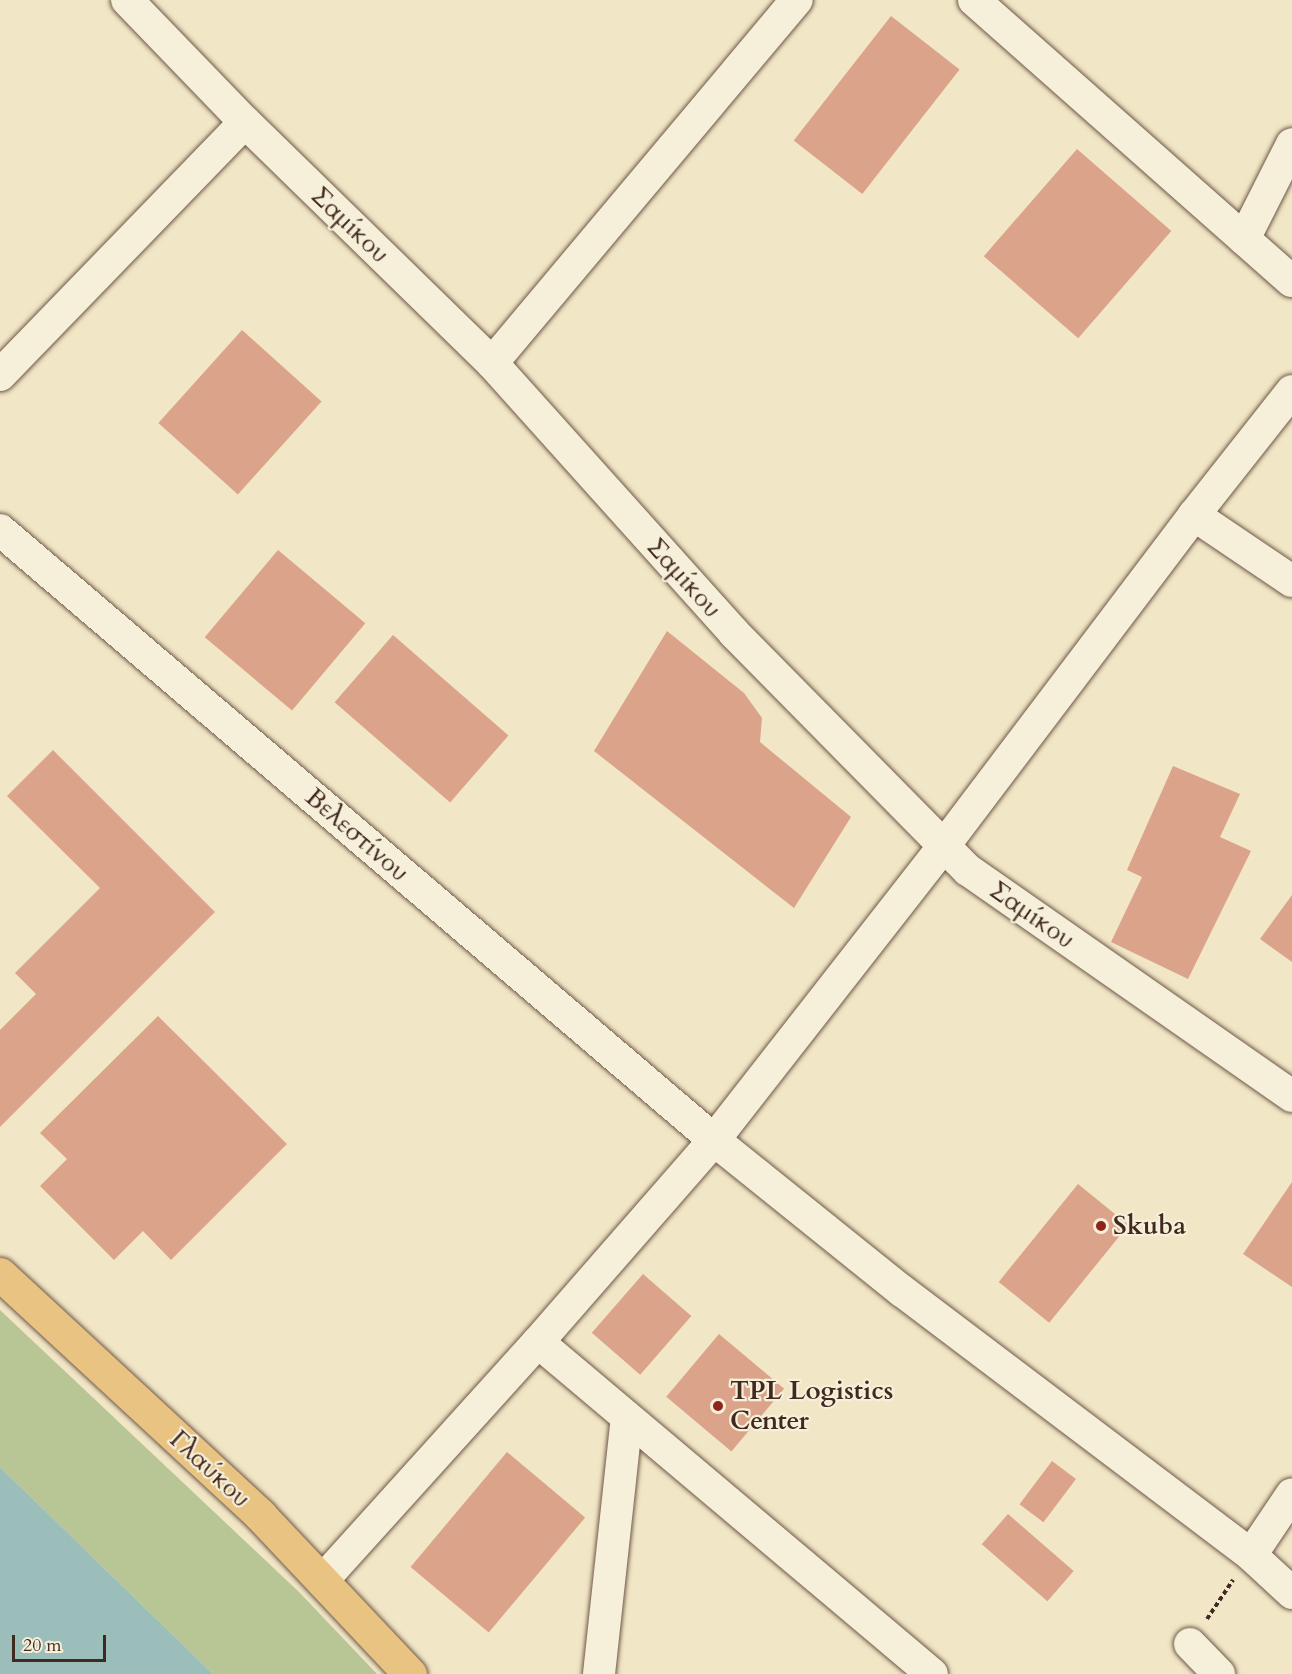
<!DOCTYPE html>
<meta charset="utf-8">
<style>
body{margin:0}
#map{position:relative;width:1292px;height:1674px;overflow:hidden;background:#f1e6c5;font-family:Cardo,serif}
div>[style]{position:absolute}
.green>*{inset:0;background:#b8c696}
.water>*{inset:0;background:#9bbeba}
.building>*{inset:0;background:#dca38b;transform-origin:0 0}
.path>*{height:4px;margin-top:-2px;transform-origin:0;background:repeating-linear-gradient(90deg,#422920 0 4.5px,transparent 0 7.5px)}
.roads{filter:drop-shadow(0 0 2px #6e5849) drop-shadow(0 0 2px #6e5849)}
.street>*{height:32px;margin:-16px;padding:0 16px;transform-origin:16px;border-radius:16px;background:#f6efd9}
.primary>*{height:33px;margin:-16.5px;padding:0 16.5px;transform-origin:16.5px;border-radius:16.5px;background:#e8c382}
.dots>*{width:16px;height:16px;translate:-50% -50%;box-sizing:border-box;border:3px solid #f6efd9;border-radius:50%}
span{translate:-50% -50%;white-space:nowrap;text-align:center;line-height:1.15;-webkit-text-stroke:4.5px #f6efd9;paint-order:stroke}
.street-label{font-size:26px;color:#422920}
.poi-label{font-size:26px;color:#422920;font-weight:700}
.left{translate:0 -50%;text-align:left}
.scale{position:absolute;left:12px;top:1635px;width:94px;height:27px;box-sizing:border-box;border:3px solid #422920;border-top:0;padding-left:8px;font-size:18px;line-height:21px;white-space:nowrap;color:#422920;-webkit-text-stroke:4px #f6efd9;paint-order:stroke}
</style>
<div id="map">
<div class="green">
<div style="clip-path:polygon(0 1310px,299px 1592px,377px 1674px,213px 1674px,0 1467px)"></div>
</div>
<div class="water">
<div style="clip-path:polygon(0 1467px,213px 1674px,0 1674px)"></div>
</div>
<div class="building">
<div style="left:891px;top:16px;width:87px;height:158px;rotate:38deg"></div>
<div style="left:1077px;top:149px;width:125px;height:142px;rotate:41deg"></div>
<div style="left:242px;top:330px;width:107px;height:125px;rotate:42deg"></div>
<div style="left:278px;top:550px;width:114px;height:114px;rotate:40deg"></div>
<div style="clip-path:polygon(667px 631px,744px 693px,762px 718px,760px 742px,851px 817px,794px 908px,594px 751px)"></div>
<div style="left:393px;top:635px;width:153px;height:89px;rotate:41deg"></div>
<div style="clip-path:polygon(53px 750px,215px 912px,0 1127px,0 1030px,36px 994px,15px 973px,100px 888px,7px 796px)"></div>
<div style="clip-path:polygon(1173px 766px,1240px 794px,1220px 837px,1251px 851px,1188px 979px,1111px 942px,1142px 877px,1127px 870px)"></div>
<div style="clip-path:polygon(1292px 895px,1292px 962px,1260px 939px)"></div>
<div style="clip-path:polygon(158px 1016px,287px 1144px,171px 1260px,143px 1231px,114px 1260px,40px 1186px,67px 1159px,40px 1133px)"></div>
<div style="clip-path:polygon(1292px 1182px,1292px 1287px,1243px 1254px)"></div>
<div style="left:1078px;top:1184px;width:65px;height:126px;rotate:39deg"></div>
<div style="left:643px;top:1274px;width:64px;height:78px;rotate:41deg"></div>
<div style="left:719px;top:1334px;width:85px;height:82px;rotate:40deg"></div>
<div style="left:507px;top:1452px;width:102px;height:150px;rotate:40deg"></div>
<div style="left:1052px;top:1461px;width:30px;height:54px;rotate:37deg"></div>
<div style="left:1008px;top:1514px;width:87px;height:40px;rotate:41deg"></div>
</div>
<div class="path">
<div style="left:1207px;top:1619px;width:47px;rotate:-56.3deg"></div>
</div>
<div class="roads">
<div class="street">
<div style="left:127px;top:0;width:170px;rotate:46deg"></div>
<div style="left:245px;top:122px;width:345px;rotate:44.3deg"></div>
<div style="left:492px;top:363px;width:363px;rotate:48.1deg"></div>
<div style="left:734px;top:633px;width:333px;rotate:45.4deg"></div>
<div style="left:968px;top:870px;width:395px;rotate:34.9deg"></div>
<div style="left:974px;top:0;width:424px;rotate:41.5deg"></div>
<div style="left:1244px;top:239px;width:106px;rotate:-63.2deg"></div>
<div style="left:492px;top:363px;width:474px;rotate:-50deg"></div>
<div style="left:0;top:375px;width:352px;rotate:-45.9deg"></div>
<div style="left:1194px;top:515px;width:118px;rotate:34deg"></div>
<div style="left:0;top:530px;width:939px;rotate:40.51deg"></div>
<div style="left:714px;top:1140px;width:241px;rotate:38.8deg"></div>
<div style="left:902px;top:1291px;width:438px;rotate:37.1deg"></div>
<div style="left:1251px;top:1555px;width:56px;rotate:42.8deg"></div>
<div style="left:538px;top:1342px;width:515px;rotate:40.12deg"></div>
<div style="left:1251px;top:1555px;width:73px;rotate:-56.1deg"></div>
<div style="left:322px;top:1581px;width:322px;rotate:-47.9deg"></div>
<div style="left:538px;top:1342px;width:268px;rotate:-48.9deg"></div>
<div style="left:714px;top:1140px;width:372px;rotate:-52deg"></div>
<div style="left:943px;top:847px;width:416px;rotate:-52.9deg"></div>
<div style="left:1194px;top:515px;width:158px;rotate:-51.7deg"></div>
<div style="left:1190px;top:1644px;width:42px;rotate:46deg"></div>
<div style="left:599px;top:1674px;width:258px;rotate:-83.8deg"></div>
</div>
<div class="primary">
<div style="left:0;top:1274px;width:355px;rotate:42.8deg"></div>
<div style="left:260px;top:1515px;width:219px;rotate:46.7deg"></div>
</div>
</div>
<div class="dots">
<div style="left:1101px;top:1226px;background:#8f2418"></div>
<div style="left:718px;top:1406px;background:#8f2418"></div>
</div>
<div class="street-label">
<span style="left:350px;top:225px;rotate:44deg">Σαμίκου</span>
<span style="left:684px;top:578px;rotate:48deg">Σαμίκου</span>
<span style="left:357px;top:835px;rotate:41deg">Βελεστίνου</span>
<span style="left:1032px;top:915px;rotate:35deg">Σαμίκου</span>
<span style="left:210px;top:1469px;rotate:43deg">Γλαύκου</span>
</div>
<div class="poi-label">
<span class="left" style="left:1113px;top:1226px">Skuba</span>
<span class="left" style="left:730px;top:1406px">TPL Logistics<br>Center</span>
</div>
<div class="scale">20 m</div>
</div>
